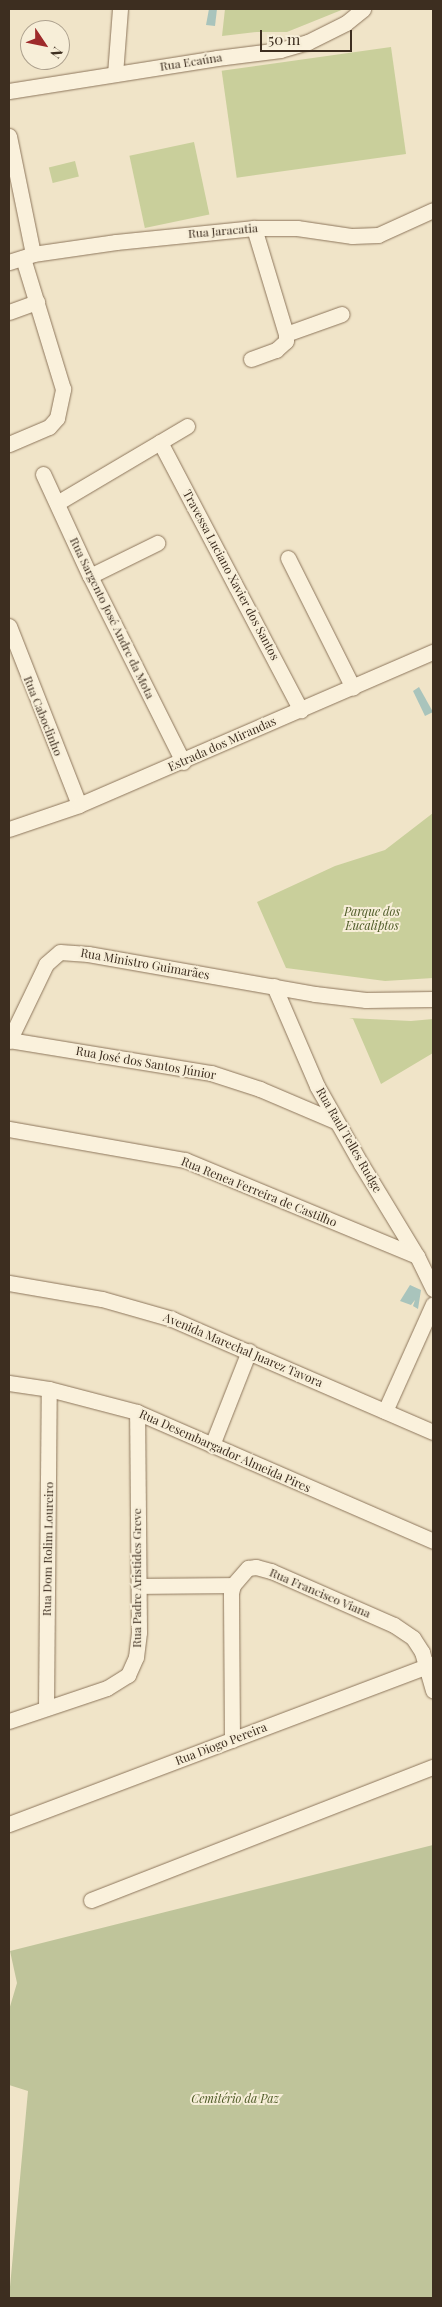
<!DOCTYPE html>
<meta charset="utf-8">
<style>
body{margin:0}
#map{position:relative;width:442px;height:2307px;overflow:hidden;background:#f0e4c8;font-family:"Playfair Display",serif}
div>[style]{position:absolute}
.green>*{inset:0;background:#c9cf9b;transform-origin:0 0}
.cemetery>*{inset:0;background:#bfc49a}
.water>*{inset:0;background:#a9c4bc}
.roads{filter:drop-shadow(0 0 1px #8d765c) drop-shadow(0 0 1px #8d765c)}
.minor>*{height:15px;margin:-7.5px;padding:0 7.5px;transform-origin:7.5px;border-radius:7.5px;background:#faf1dc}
span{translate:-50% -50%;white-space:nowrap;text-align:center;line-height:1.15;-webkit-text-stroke:4px #f7eed8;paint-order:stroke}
.street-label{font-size:12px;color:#3d2e20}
.park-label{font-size:12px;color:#4d5a26;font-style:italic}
.frame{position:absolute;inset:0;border:10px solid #3d2e20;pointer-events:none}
.north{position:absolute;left:20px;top:20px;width:50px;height:50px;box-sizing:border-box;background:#f7eed8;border:1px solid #ada18e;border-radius:50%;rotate:124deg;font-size:14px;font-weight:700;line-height:20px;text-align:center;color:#3d2e20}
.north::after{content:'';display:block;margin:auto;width:18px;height:22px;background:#9e2a2b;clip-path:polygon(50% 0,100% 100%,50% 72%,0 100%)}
.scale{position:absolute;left:260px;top:30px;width:92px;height:22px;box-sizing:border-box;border:2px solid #3d2e20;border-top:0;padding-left:6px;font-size:15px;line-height:18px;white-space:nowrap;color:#3d2e20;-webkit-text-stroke:4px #f7eed8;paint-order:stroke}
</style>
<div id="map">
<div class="green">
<div style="clip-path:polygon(225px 9px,344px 9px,287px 32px,257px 32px,222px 36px)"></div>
<div style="left:391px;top:47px;width:108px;height:171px;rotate:82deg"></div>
<div style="left:194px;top:142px;width:74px;height:66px;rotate:78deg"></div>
<div style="left:75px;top:161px;width:16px;height:27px;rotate:76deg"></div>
<div style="clip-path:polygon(433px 813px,433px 978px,385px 981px,286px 968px,257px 902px,335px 866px,385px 850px)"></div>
<div style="clip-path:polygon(349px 1018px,411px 1021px,433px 1019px,433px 1053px,381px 1084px,353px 1019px)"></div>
</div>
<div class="cemetery">
<div style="clip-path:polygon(433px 1845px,433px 2298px,9px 2298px,28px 2091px,9px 2085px,9px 2010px,17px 1983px,10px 1951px)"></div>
</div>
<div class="water">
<div style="clip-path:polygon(209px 9px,217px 9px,215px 26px,206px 25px)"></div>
<div style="clip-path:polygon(419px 687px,433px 712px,425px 716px,413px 691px)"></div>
<div style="clip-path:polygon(410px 1285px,421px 1290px,418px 1309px,413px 1306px,415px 1300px,411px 1305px,400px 1301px)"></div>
</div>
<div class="roads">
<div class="minor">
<div style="left:115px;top:74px;width:65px;rotate:-85.6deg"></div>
<div style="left:9px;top:91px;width:211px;rotate:-9deg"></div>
<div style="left:217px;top:58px;width:64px;rotate:-7.2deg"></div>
<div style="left:280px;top:50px;width:29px;rotate:-16deg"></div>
<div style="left:308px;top:42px;width:42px;rotate:-26.6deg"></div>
<div style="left:346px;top:23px;width:22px;rotate:-39deg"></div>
<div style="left:9px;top:136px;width:120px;rotate:78.5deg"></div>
<div style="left:9px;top:262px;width:25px;rotate:-18deg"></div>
<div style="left:33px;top:254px;width:84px;rotate:-8.2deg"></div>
<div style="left:116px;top:242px;width:139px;rotate:-5.8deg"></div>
<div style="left:254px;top:228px;width:43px"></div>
<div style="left:297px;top:228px;width:56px;rotate:8.3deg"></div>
<div style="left:352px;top:236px;width:26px;rotate:-2deg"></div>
<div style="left:378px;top:235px;width:60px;rotate:-24.4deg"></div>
<div style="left:9px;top:312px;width:30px;rotate:-20deg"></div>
<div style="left:286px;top:334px;width:59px;rotate:-19.7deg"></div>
<div style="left:251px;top:359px;width:27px;rotate:-20deg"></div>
<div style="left:276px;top:350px;width:13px;rotate:-42deg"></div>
<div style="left:286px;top:341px;width:7px;rotate:-90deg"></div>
<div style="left:286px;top:334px;width:111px;rotate:-106.8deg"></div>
<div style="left:160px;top:442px;width:303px;rotate:62.3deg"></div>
<div style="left:9px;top:444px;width:43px;rotate:-23deg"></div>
<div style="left:49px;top:427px;width:12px;rotate:-48deg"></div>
<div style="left:57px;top:418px;width:30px;rotate:-78deg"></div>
<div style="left:63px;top:389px;width:137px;rotate:-107deg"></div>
<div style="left:43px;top:474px;width:112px;rotate:65.3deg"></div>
<div style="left:90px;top:576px;width:208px;rotate:63.4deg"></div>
<div style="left:57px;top:503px;width:151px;rotate:-30.6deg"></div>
<div style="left:288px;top:558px;width:145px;rotate:63.4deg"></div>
<div style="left:90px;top:576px;width:75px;rotate:-26.2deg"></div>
<div style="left:9px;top:626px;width:192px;rotate:68.6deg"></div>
<div style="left:9px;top:829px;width:74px;rotate:-18.9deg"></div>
<div style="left:79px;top:805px;width:386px;rotate:-23.4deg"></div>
<div style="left:274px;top:986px;width:109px;rotate:66.7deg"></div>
<div style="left:317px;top:1086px;width:90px;rotate:60.6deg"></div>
<div style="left:361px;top:1164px;width:108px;rotate:58.7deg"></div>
<div style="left:417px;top:1256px;width:37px;rotate:64deg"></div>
<div style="left:9px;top:1040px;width:205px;rotate:9.3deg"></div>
<div style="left:211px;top:1073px;width:52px;rotate:18.1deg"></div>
<div style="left:260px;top:1089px;width:82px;rotate:23.1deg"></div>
<div style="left:9px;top:1041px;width:85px;rotate:-64.3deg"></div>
<div style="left:46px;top:964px;width:18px;rotate:-41deg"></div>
<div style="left:60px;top:952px;width:28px;rotate:4deg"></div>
<div style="left:88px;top:954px;width:230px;rotate:10deg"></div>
<div style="left:315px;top:994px;width:51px;rotate:6.7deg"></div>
<div style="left:366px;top:1000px;width:67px;rotate:-0.9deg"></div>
<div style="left:9px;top:1129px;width:179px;rotate:10deg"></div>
<div style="left:185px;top:1160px;width:251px;rotate:22.5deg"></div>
<div style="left:9px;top:1283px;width:94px;rotate:9.8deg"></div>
<div style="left:102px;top:1299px;width:73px;rotate:15.9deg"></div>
<div style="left:172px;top:1319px;width:284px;rotate:23.4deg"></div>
<div style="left:9px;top:1383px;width:40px;rotate:8.5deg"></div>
<div style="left:49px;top:1389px;width:91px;rotate:14.6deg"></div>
<div style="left:137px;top:1412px;width:323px;rotate:23.5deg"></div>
<div style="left:385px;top:1411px;width:117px;rotate:-65.8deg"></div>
<div style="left:212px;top:1445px;width:101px;rotate:-68.5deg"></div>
<div style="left:139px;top:1586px;width:94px;rotate:-0.6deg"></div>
<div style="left:46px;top:1708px;width:319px;rotate:-89.5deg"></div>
<div style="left:9px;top:1721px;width:103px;rotate:-18.6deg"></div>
<div style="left:107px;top:1688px;width:25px;rotate:-32deg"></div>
<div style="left:128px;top:1675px;width:20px;rotate:-66deg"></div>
<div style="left:136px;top:1657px;width:25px;rotate:-83deg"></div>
<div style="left:139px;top:1632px;width:220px;rotate:-90.5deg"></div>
<div style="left:232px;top:1740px;width:147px;rotate:-90.4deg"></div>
<div style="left:231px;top:1593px;width:8px;rotate:-76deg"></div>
<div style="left:233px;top:1585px;width:23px;rotate:-49deg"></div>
<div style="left:248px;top:1568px;width:8px;rotate:-7deg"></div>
<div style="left:256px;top:1567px;width:16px;rotate:15deg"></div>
<div style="left:271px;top:1571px;width:134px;rotate:23.7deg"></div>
<div style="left:394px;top:1625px;width:23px;rotate:34deg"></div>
<div style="left:413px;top:1638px;width:17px;rotate:57deg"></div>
<div style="left:422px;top:1652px;width:40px;rotate:74deg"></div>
<div style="left:9px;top:1824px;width:453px;rotate:-20.7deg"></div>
<div style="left:91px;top:1900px;width:367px;rotate:-21.3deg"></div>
</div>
</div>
<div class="street-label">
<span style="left:191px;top:62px;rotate:-9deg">Rua Ecaúna</span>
<span style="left:223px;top:231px;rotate:-5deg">Rua Jaracatia</span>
<span style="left:231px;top:575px;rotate:62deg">Travessa Luciano Xavier dos Santos</span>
<span style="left:112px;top:618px;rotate:64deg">Rua Sargento José Andre da Mota</span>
<span style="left:43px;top:716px;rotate:68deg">Rua Caboclinho</span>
<span style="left:222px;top:744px;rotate:-24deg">Estrada dos Mirandas</span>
<span style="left:145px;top:964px;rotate:10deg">Rua Ministro Guimarães</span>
<span style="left:146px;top:1063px;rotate:10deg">Rua José dos Santos Júnior</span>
<span style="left:349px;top:1140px;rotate:60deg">Rua Raul Telles Rudge</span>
<span style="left:259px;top:1192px;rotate:22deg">Rua Renea Ferreira de Castilho</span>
<span style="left:243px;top:1350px;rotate:23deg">Avenida Marechal Juarez Tavora</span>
<span style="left:225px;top:1451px;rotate:24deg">Rua Desembargador Almeida Pires</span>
<span style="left:48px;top:1549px;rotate:-89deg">Rua Dom Rolim Loureiro</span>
<span style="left:137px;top:1578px;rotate:-90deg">Rua Padre Aristides Greve</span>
<span style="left:320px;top:1593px;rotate:23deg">Rua Francisco Viana</span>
<span style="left:221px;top:1744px;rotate:-21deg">Rua Diogo Pereira</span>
</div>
<div class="park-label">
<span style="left:372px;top:919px">Parque dos<br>Eucaliptos</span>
<span style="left:235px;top:2099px">Cemitério da Paz</span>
</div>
<div class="frame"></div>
<div class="north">N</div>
<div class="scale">50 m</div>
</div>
